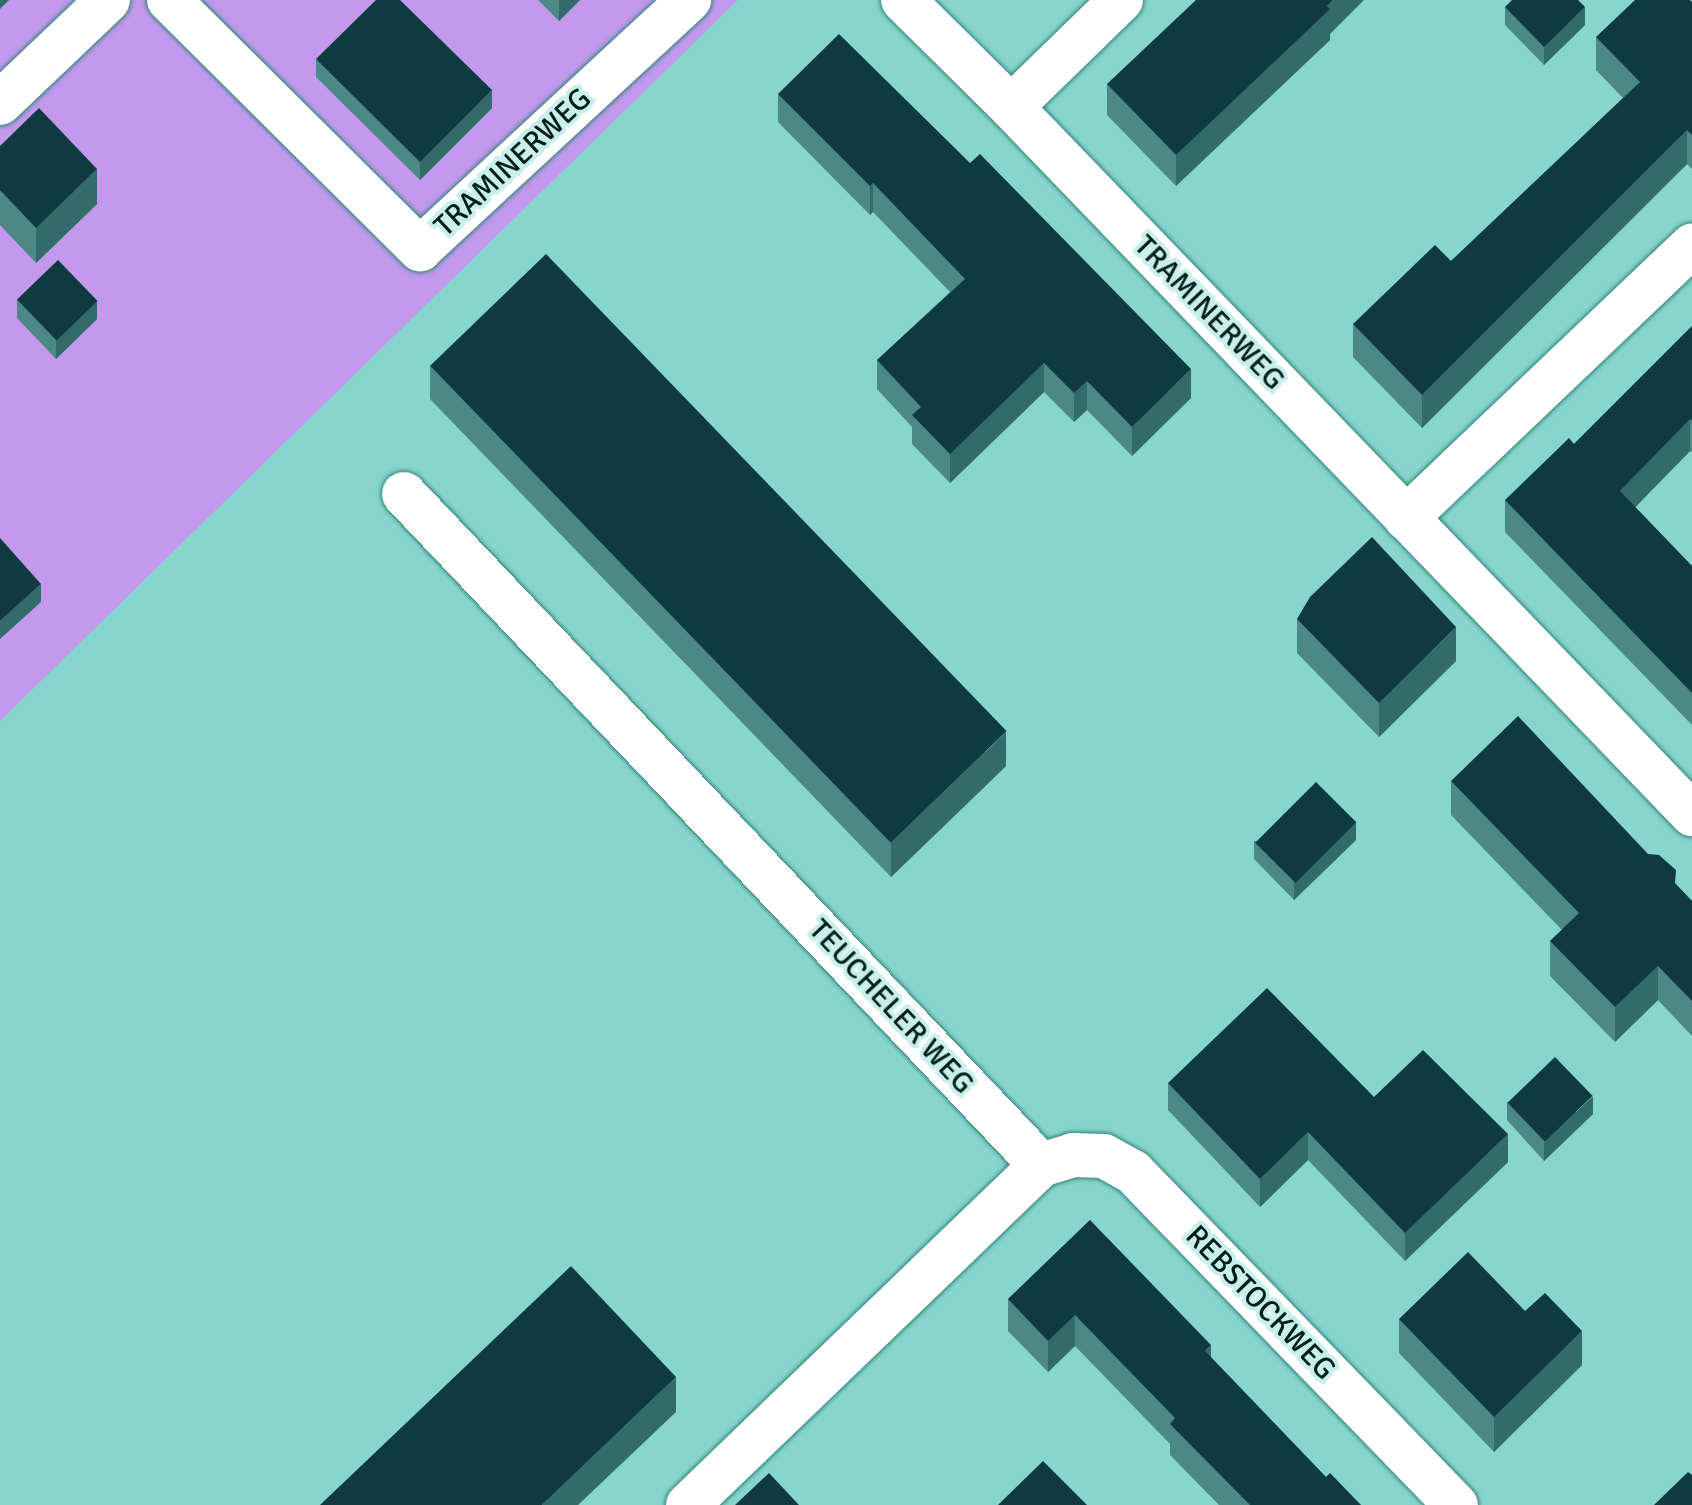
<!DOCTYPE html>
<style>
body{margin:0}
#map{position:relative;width:1692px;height:1505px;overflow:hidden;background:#87d6cd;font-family:Signika,sans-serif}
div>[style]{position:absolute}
.green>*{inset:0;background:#c299ed}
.roads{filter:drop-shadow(0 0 2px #33847c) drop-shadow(0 0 2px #33847c)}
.minor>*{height:44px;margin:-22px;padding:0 22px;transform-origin:22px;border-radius:22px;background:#fff}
.wall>*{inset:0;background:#4b8886}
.shaded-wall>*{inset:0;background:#336a6a}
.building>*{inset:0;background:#0f3b40;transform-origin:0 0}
span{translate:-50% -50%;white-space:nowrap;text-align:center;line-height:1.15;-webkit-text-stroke:8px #c9efea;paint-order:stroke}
.street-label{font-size:30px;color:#001d1a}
</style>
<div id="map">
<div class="green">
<div style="clip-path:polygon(0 0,738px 0,0 721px)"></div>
</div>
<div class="roads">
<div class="minor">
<div style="left:169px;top:0;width:354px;rotate:44.8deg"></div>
<div style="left:420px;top:249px;width:367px;rotate:-42.8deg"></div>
<div style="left:903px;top:0;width:152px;rotate:44.7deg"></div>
<div style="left:1121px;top:0;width:153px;rotate:135.8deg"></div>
<div style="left:1011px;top:107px;width:982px;rotate:46.07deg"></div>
<div style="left:0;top:103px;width:149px;rotate:-43.6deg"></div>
<div style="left:404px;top:494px;width:925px;rotate:46.49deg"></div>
<div style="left:1406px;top:518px;width:395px;rotate:-43.6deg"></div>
<div style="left:688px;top:1505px;width:490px;rotate:-43.9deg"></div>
<div style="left:1041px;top:1165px;width:34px;rotate:-17deg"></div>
<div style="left:1073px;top:1155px;width:31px;rotate:2deg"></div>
<div style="left:1104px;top:1156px;width:33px;rotate:29deg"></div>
<div style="left:1133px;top:1172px;width:464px;rotate:45.9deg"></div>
</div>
</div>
<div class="wall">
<div style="clip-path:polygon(538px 0,580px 0,559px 21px)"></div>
<div style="clip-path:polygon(1692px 2px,1692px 169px,1687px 164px,1422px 428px,1353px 357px,1353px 324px,1451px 261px,1623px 98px,1596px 70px,1596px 37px)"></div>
<div style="clip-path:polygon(1505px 7px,1585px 25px,1544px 65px,1505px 25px)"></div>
<div style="clip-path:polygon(1330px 34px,1330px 40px,1176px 186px,1107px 115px,1107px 84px)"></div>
<div style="clip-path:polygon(316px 59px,492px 108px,420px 180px,316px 77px)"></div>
<div style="clip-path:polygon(778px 94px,1191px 398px,1132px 456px,1087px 410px,1074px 422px,1044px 392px,950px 483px,912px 444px,912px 427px,877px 389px,877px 360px,950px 292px,873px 212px,870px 215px,778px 122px)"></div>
<div style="clip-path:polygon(0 146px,97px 204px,36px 263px,0 225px)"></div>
<div style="clip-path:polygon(17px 300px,97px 319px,56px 359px,17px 318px)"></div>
<div style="clip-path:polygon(1692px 326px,1692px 452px,1690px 451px,1635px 507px,1692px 566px,1692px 725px,1505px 532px,1505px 500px,1574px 444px)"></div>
<div style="clip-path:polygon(430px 365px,1006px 766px,891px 877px,430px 399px)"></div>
<div style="clip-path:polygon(1297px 619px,1456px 661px,1379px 737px,1297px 653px)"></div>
<div style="clip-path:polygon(1451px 781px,1676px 885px,1692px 901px,1692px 1036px,1658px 1000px,1615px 1042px,1550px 976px,1550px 941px,1562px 930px,1451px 815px)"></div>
<div style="clip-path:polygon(1356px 840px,1294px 900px,1254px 859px,1254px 841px)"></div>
<div style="clip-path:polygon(1168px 1083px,1374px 1097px,1508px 1162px,1405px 1261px,1308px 1160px,1260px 1207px,1168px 1110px)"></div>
<div style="clip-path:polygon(1507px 1102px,1593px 1114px,1544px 1161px,1507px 1120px)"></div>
<div style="clip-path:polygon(1090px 1220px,1211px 1357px,1326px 1477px,1361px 1505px,1219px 1505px,1170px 1455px,1170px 1444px,1075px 1346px,1048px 1372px,1008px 1331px,1008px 1299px)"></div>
<div style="clip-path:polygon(1525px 1311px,1582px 1365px,1494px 1452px,1399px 1353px,1399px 1319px)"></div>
</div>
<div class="shaded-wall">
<div style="clip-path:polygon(0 0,9px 0,0 9px)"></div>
<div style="clip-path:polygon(559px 0,580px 0,559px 21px)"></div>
<div style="clip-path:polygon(1333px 0,1364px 0,1330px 34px,1330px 40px,1176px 186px,1176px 155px)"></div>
<div style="clip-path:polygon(1585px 7px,1585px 25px,1544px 65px,1544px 47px)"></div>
<div style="clip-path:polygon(492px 90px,492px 108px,420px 180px,420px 162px)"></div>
<div style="clip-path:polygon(1687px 130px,1687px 164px,1422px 428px,1422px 395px)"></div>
<div style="clip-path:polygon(97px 169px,97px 204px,36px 263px,36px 228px)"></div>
<div style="clip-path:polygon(873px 183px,873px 212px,870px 215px,870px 186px)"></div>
<div style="clip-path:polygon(97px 301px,97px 319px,56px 359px,56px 341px)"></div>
<div style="clip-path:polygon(1044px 363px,1044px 392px,950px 483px,950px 454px)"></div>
<div style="clip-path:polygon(1191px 369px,1191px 398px,1132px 456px,1132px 427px)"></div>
<div style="clip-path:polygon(1087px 381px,1087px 410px,1074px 422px,1074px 393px)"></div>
<div style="clip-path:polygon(1690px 419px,1690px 451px,1620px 523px,1620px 491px)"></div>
<div style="clip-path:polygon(41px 584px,41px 602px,0 639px,0 621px)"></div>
<div style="clip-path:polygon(1456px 627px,1456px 661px,1379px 737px,1379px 703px)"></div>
<div style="clip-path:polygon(1006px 732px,1006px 766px,891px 877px,891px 843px)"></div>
<div style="clip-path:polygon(1356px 822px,1356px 840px,1294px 900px,1294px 882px)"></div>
<div style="clip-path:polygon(1658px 966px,1658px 1000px,1615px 1042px,1615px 1007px)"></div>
<div style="clip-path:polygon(1593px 1096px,1593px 1114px,1544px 1161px,1544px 1143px)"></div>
<div style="clip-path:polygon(1308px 1132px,1308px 1160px,1260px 1207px,1260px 1179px)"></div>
<div style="clip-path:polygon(1508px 1134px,1508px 1162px,1405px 1261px,1405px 1233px)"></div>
<div style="clip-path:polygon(1075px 1315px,1075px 1346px,1048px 1372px,1048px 1341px)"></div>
<div style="clip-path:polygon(1582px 1331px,1582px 1365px,1494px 1452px,1494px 1417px)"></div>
<div style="clip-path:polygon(1211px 1345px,1211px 1377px,1205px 1351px)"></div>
<div style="clip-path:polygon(676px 1377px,676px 1412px,578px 1505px,542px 1505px)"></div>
</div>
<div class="building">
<div style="clip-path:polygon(376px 0,400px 0,492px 90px,420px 162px,316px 59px)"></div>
<div style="clip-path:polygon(1196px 0,1333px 0,1327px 6px,1330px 9px,1176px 155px,1107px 84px)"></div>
<div style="clip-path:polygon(1512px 0,1578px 0,1585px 7px,1544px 47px,1505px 7px)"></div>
<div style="clip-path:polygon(1635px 0,1690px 0,1692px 2px,1692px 135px,1687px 130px,1422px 395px,1353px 324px,1435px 245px,1451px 261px,1640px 82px,1596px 37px)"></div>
<div style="clip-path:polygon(839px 34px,970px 163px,980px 154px,1191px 369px,1132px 427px,1087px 381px,1074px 393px,1044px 363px,950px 454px,912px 415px,921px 407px,877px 360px,965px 279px,873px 183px,870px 186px,778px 94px)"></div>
<div style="clip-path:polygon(39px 108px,97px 169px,36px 228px,0 190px,0 146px)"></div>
<div style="left:546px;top:254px;width:663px;height:161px;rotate:46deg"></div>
<div style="left:58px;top:260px;width:57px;height:57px;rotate:46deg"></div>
<div style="clip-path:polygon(1692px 326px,1692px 421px,1690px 419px,1620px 491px,1692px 566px,1692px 693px,1505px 500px,1569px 438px,1574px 444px)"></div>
<div style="clip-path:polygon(1372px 537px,1456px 627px,1379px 703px,1297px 619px,1310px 597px)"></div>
<div style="clip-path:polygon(0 538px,41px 584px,0 621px)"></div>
<div style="clip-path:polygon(1518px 716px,1648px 854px,1659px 855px,1676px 870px,1675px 883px,1692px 901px,1692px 1001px,1658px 966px,1615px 1007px,1550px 941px,1579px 913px,1451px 781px)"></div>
<div style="left:1316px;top:782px;width:57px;height:86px;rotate:45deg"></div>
<div style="clip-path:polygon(1267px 988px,1374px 1097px,1423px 1050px,1508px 1134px,1405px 1233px,1308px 1132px,1260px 1179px,1168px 1083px)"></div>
<div style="left:1555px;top:1057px;width:54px;height:66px;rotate:46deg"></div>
<div style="clip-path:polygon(1090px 1220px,1211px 1345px,1205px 1351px,1326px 1477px,1330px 1473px,1361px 1505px,1250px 1505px,1170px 1424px,1175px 1418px,1075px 1315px,1048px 1341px,1008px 1299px)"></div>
<div style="clip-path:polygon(1468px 1252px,1525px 1311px,1545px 1293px,1582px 1331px,1494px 1417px,1399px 1319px)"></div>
<div style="clip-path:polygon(571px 1266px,676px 1377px,542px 1505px,320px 1505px)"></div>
<div style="clip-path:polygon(1043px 1461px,1087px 1505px,998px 1505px)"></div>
<div style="clip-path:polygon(1688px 1472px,1692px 1475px,1692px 1505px,1654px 1505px)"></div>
<div style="clip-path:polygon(769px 1473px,799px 1505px,735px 1505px)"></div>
</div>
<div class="street-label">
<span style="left:513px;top:163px;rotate:-43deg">TRAMINERWEG</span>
<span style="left:1209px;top:313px;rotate:46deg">TRAMINERWEG</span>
<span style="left:891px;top:1007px;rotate:47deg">TEUCHELER WEG</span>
<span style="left:1260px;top:1303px;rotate:46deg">REBSTOCKWEG</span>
</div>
</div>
